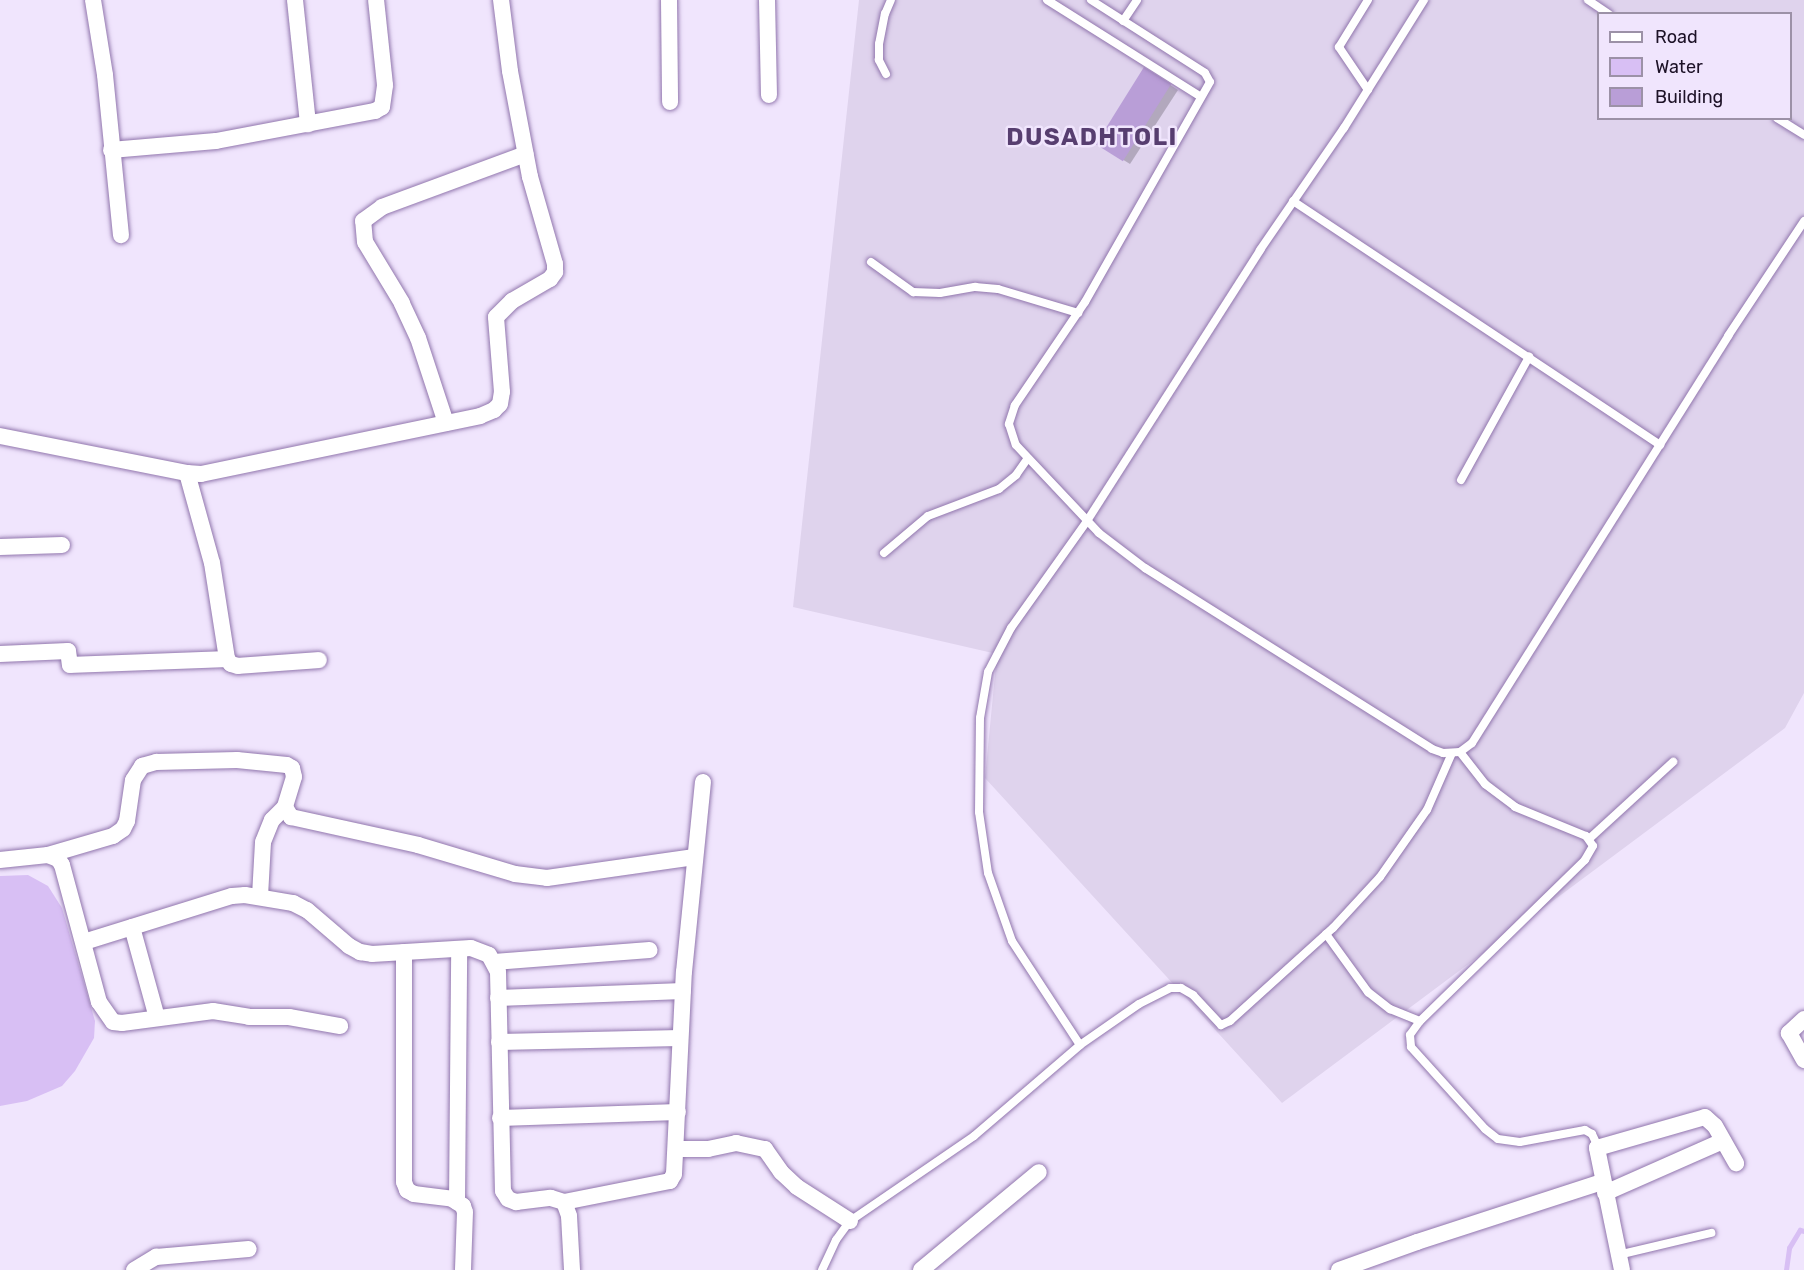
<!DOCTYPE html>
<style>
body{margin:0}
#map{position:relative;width:1804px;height:1270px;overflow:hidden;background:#f0e5fd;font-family:Rubik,sans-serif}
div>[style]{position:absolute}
.built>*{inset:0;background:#dfd3ed}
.water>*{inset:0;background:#d8bff4}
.shadow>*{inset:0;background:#0003}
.stream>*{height:4.5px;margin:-2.25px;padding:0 2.25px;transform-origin:2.25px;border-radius:2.25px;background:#d8bff4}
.building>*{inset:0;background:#b99ed7;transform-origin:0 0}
.roads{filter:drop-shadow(0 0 2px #9176ad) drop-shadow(0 0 2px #9176ad)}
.lane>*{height:8px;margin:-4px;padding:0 4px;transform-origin:4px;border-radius:4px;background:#fff}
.street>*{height:16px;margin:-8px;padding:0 8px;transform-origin:8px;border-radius:8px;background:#fff}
span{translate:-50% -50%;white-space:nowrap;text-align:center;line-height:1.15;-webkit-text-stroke:5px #f0e5fd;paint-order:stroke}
.district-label{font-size:24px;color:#573e70;font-weight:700;letter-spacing:1.5px}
.legend{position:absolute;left:1597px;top:12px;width:195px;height:108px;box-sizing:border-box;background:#f0e5fd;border:2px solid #9c91a7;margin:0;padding:8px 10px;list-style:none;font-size:18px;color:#1d1227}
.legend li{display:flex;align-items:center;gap:12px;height:30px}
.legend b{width:30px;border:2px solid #9c91a7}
</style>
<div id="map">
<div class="built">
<div style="clip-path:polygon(evenodd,859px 0,1804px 0,1804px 693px,1785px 728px,1282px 1103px,985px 778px,997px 654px,793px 607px,859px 0,1598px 14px,1790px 14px,1790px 118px,1598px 118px,1598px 14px)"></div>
</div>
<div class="water">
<div style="clip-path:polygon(28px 875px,48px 886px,62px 908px,95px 1021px,94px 1038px,75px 1071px,62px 1086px,27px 1101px,0 1106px,0 876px)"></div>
</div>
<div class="shadow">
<div style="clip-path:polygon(1152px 73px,1178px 90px,1130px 164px,1096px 143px)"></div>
</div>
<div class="stream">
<div style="left:1786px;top:1270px;width:22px;rotate:-82deg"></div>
<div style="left:1789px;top:1248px;width:21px;rotate:-59deg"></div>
<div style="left:1800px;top:1230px;width:4px;rotate:14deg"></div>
</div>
<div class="building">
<div style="left:1144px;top:67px;width:32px;height:91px;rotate:32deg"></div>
</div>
<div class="roads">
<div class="lane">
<div style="left:1047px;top:0;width:182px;rotate:32.2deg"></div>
<div style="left:1091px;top:0;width:135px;rotate:32.6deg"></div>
<div style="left:1205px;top:73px;width:10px;rotate:61deg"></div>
<div style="left:1210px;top:82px;width:253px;rotate:119.6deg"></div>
<div style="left:1085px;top:302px;width:125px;rotate:124.2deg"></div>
<div style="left:1015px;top:405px;width:20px;rotate:108deg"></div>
<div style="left:1009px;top:424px;width:22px;rotate:72deg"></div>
<div style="left:1016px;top:445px;width:121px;rotate:46.7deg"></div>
<div style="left:1099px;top:533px;width:58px;rotate:37.3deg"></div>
<div style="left:1145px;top:568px;width:339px;rotate:32.2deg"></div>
<div style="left:1432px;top:749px;width:12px;rotate:20deg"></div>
<div style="left:1443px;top:753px;width:17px;rotate:-3deg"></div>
<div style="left:1460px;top:752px;width:15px;rotate:-37deg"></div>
<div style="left:1472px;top:743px;width:481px;rotate:-57.8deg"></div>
<div style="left:1728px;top:336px;width:138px;rotate:-56.5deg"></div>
<div style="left:1588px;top:0;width:25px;rotate:34deg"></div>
<div style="left:1123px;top:21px;width:25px;rotate:-56deg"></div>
<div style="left:886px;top:74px;width:16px;rotate:-117deg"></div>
<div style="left:879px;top:60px;width:16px;rotate:-90deg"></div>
<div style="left:879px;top:44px;width:31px;rotate:-79deg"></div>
<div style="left:885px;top:14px;width:15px;rotate:-67deg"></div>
<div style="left:1368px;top:90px;width:52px;rotate:-124deg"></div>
<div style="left:1339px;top:47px;width:55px;rotate:-58.3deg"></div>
<div style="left:1777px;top:118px;width:32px;rotate:32deg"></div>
<div style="left:1293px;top:201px;width:441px;rotate:33.6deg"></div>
<div style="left:871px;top:262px;width:52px;rotate:35.5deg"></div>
<div style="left:913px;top:292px;width:27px;rotate:2deg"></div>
<div style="left:940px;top:293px;width:36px;rotate:-10deg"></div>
<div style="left:975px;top:287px;width:23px;rotate:5deg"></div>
<div style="left:998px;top:289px;width:84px;rotate:16.7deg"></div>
<div style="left:1461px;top:480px;width:141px;rotate:-61.1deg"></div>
<div style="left:884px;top:553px;width:57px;rotate:-40.1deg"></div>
<div style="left:928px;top:516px;width:76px;rotate:-20.8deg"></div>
<div style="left:999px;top:489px;width:22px;rotate:-39deg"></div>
<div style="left:1016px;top:475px;width:19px;rotate:-55deg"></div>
<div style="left:1460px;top:752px;width:41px;rotate:52deg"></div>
<div style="left:1485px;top:784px;width:38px;rotate:37deg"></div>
<div style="left:1515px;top:807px;width:77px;rotate:22.2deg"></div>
<div style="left:1586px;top:836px;width:12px;rotate:55deg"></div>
<div style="left:1593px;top:846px;width:16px;rotate:120deg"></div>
<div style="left:1585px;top:860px;width:231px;rotate:135.7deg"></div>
<div style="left:1420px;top:1021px;width:17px;rotate:126deg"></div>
<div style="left:1410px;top:1035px;width:12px;rotate:85deg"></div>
<div style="left:1411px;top:1047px;width:110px;rotate:47.9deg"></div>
<div style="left:1485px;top:1129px;width:16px;rotate:38deg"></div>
<div style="left:1498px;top:1139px;width:22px;rotate:8deg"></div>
<div style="left:1520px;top:1142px;width:66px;rotate:-10.5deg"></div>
<div style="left:1585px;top:1130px;width:8px;rotate:30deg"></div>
<div style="left:1592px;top:1134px;width:14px;rotate:65deg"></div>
<div style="left:1590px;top:838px;width:113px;rotate:-42.5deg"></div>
<div style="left:1326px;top:934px;width:72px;rotate:54.1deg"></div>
<div style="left:1368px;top:992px;width:28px;rotate:38deg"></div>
<div style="left:1390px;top:1009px;width:32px;rotate:22deg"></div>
<div style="left:1080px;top:1045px;width:124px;rotate:-123.2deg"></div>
<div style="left:1012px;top:941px;width:72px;rotate:-109.4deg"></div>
<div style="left:988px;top:873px;width:62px;rotate:-98.4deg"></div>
<div style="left:979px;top:812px;width:94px;rotate:-89.4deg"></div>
<div style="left:980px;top:718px;width:47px;rotate:-80.1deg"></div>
<div style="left:988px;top:672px;width:50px;rotate:-62.4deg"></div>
<div style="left:1011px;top:628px;width:131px;rotate:-54.6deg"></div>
<div style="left:1087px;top:521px;width:322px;rotate:-57.4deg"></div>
<div style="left:1260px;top:250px;width:148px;rotate:-55.5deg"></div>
<div style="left:1344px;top:128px;width:151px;rotate:-58deg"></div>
<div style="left:1618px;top:1255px;width:96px;rotate:-13.3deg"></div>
<div style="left:822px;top:1270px;width:33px;rotate:-65deg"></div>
<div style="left:836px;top:1240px;width:24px;rotate:-54deg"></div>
<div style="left:850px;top:1221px;width:150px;rotate:-34.4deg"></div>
<div style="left:974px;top:1136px;width:140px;rotate:-40.6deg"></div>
<div style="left:1080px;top:1045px;width:72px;rotate:-34.8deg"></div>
<div style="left:1139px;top:1004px;width:35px;rotate:-27deg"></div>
<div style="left:1170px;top:988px;width:11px"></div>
<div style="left:1181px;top:988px;width:14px;rotate:30deg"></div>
<div style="left:1193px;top:995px;width:41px;rotate:47deg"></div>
<div style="left:1221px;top:1025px;width:10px;rotate:-24deg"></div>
<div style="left:1230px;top:1021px;width:139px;rotate:-42.1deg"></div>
<div style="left:1333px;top:928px;width:69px;rotate:-47.3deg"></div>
<div style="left:1380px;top:877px;width:82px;rotate:-55deg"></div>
<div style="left:1427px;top:810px;width:62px;rotate:-66.3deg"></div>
</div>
<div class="street">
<div style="left:93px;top:0;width:76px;rotate:80.9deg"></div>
<div style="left:105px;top:75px;width:161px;rotate:84.3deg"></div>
<div style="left:295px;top:0;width:125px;rotate:84deg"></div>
<div style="left:669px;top:0;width:102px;rotate:89.4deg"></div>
<div style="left:767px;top:0;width:95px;rotate:88.8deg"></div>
<div style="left:111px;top:150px;width:105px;rotate:-4.9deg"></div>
<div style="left:216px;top:141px;width:162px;rotate:-10.7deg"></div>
<div style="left:375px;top:111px;width:8px;rotate:-30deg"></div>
<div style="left:382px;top:107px;width:22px;rotate:-82deg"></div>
<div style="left:385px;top:85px;width:85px;rotate:-96deg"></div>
<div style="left:446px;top:423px;width:89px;rotate:-108.2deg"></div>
<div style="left:418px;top:338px;width:38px;rotate:-115deg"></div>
<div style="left:402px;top:303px;width:71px;rotate:-121.2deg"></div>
<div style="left:365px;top:242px;width:21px;rotate:-95deg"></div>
<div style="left:363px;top:221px;width:24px;rotate:-36deg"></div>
<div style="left:382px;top:207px;width:153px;rotate:-20.3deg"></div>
<div style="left:0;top:436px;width:191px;rotate:11.2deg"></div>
<div style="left:187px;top:473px;width:14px;rotate:4deg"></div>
<div style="left:201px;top:474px;width:285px;rotate:-11.7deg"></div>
<div style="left:480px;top:416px;width:15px;rotate:-23deg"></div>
<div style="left:494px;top:410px;width:8px;rotate:-45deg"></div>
<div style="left:500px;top:404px;width:12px;rotate:-81deg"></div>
<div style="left:502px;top:392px;width:75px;rotate:-94.6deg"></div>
<div style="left:496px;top:317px;width:23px;rotate:-45deg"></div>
<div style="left:512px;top:301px;width:44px;rotate:-30.1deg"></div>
<div style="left:550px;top:279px;width:9px;rotate:-54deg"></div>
<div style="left:555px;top:272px;width:8px;rotate:-90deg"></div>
<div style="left:555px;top:264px;width:91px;rotate:-106deg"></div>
<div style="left:530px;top:177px;width:108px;rotate:-100.7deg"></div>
<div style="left:510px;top:71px;width:72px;rotate:-97.2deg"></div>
<div style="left:187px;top:473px;width:93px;rotate:74.5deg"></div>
<div style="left:212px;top:563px;width:97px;rotate:81.1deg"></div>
<div style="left:227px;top:659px;width:6px;rotate:51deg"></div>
<div style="left:231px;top:664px;width:7px;rotate:16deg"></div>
<div style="left:238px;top:666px;width:81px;rotate:-4.2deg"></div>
<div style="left:0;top:547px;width:62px;rotate:-1.8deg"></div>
<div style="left:0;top:654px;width:68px;rotate:-2.5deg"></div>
<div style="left:68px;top:651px;width:14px;rotate:82deg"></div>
<div style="left:70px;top:665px;width:157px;rotate:-2.2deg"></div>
<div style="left:48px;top:855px;width:68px;rotate:-16.3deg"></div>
<div style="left:113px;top:836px;width:12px;rotate:-35deg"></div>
<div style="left:123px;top:829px;width:9px;rotate:-63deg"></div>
<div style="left:127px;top:821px;width:41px;rotate:-81.7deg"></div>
<div style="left:133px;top:780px;width:17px;rotate:-57deg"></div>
<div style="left:142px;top:766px;width:15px;rotate:-16deg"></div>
<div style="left:156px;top:762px;width:81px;rotate:-1.4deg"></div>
<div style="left:237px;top:760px;width:50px;rotate:5.7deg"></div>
<div style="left:287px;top:765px;width:6px;rotate:31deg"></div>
<div style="left:292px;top:768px;width:9px;rotate:77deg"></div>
<div style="left:294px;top:777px;width:31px;rotate:107deg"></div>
<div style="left:285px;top:807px;width:12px;rotate:59deg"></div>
<div style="left:291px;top:817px;width:130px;rotate:12.4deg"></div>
<div style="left:418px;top:845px;width:101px;rotate:16.6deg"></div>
<div style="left:515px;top:874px;width:32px;rotate:7deg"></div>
<div style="left:547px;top:878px;width:149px;rotate:-8.1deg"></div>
<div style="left:0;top:860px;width:48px;rotate:-5.9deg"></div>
<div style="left:48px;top:855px;width:11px;rotate:22deg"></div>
<div style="left:58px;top:859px;width:7px;rotate:56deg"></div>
<div style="left:62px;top:865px;width:142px;rotate:74.9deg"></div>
<div style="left:99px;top:1002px;width:24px;rotate:55deg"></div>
<div style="left:113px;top:1022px;width:9px;rotate:6deg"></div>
<div style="left:122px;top:1023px;width:92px;rotate:-7.5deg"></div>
<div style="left:213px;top:1011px;width:36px;rotate:9deg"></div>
<div style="left:249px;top:1017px;width:40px"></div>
<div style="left:289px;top:1017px;width:52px;rotate:10deg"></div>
<div style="left:260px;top:896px;width:54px;rotate:-86.8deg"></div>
<div style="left:263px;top:842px;width:24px;rotate:-68deg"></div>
<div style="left:272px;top:820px;width:18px;rotate:-45deg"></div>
<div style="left:132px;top:927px;width:94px;rotate:74.6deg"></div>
<div style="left:84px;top:942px;width:155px;rotate:-17.3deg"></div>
<div style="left:232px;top:896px;width:13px;rotate:-4deg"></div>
<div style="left:245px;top:895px;width:49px;rotate:9.5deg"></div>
<div style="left:293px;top:903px;width:16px;rotate:27deg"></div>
<div style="left:307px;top:910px;width:55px;rotate:40.6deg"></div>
<div style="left:349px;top:946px;width:13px;rotate:29deg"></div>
<div style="left:360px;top:952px;width:12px;rotate:9deg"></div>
<div style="left:372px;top:954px;width:99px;rotate:-3.5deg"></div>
<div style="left:471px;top:948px;width:19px;rotate:21deg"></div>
<div style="left:489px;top:955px;width:19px;rotate:62deg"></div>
<div style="left:498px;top:972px;width:219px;rotate:88.7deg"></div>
<div style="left:503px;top:1191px;width:9px;rotate:58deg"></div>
<div style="left:508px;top:1199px;width:9px;rotate:21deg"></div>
<div style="left:516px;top:1202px;width:35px;rotate:-7deg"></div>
<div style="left:551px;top:1198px;width:14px;rotate:17deg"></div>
<div style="left:564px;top:1202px;width:15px;rotate:70deg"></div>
<div style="left:569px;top:1216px;width:54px;rotate:86.8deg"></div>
<div style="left:404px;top:952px;width:230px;rotate:90deg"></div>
<div style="left:404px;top:1182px;width:9px;rotate:69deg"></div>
<div style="left:407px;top:1190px;width:8px;rotate:30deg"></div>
<div style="left:414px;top:1194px;width:38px;rotate:7deg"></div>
<div style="left:452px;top:1199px;width:13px;rotate:32deg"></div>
<div style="left:463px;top:1206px;width:6px;rotate:72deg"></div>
<div style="left:465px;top:1212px;width:58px;rotate:92deg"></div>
<div style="left:494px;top:962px;width:156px;rotate:-4.4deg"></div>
<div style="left:498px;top:998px;width:185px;rotate:-2.2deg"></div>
<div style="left:1804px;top:1019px;width:21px;rotate:137deg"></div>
<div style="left:1789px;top:1033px;width:31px;rotate:61deg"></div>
<div style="left:499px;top:1042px;width:181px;rotate:-1.3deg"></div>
<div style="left:500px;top:1118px;width:178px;rotate:-1.9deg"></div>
<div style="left:677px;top:1149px;width:31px"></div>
<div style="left:708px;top:1149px;width:29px;rotate:-12deg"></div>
<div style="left:736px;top:1143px;width:30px;rotate:12deg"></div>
<div style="left:765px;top:1149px;width:28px;rotate:55deg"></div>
<div style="left:781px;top:1172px;width:22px;rotate:43deg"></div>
<div style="left:797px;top:1187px;width:63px;rotate:32.7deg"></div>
<div style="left:1605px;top:1193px;width:129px;rotate:-23.8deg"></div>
<div style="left:457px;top:1202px;width:253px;rotate:-89.5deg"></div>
<div style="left:564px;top:1202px;width:108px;rotate:-11.2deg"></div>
<div style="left:670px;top:1181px;width:8px;rotate:-60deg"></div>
<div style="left:674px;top:1174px;width:202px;rotate:-87.2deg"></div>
<div style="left:684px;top:972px;width:191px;rotate:-84.3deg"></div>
<div style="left:134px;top:1270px;width:26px;rotate:-31deg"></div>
<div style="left:156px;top:1257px;width:93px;rotate:-4.9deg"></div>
<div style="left:921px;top:1270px;width:153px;rotate:-39.7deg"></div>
<div style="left:1339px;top:1270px;width:83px;rotate:-19.7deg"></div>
<div style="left:1417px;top:1242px;width:194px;rotate:-18deg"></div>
<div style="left:1622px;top:1270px;width:125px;rotate:-101.6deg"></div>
<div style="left:1597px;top:1148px;width:112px;rotate:-16deg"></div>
<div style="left:1705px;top:1117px;width:13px;rotate:42deg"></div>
<div style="left:1715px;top:1126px;width:43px;rotate:60.4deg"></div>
</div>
</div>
<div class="district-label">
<span style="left:1092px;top:138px">DUSADHTOLI</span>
</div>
<ul class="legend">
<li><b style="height:8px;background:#fff"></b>Road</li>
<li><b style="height:16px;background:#d8bff4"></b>Water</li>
<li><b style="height:16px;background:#b99ed7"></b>Building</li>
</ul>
</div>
